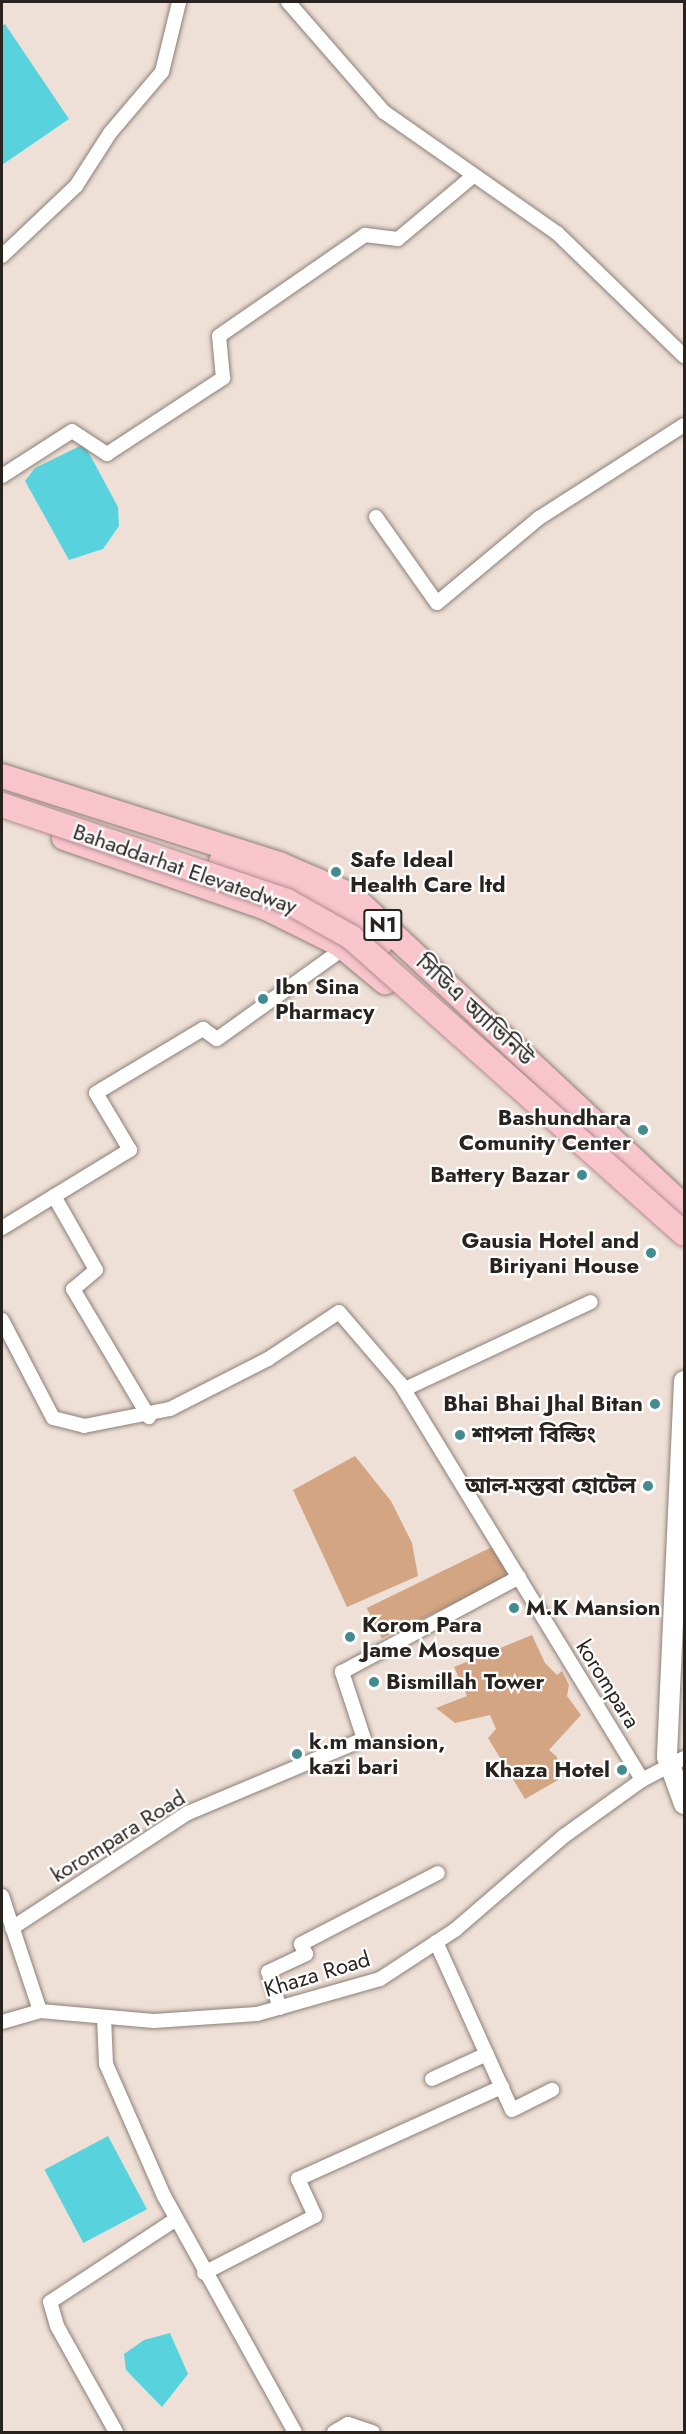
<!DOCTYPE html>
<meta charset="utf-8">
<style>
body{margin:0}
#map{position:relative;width:686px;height:2434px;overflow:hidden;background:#eee0d6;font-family:Jost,"Noto Sans Bengali",sans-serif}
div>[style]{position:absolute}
.green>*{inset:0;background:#d3a583;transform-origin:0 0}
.water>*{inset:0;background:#58d3dd;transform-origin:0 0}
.roads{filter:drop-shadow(0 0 2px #8c7f76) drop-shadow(0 0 2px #8c7f76)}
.street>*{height:14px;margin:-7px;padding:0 7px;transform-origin:7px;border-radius:7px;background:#fff}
.secondary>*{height:20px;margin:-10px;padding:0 10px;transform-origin:10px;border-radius:10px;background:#fff}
.highway>*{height:24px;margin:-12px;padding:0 12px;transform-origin:12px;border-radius:12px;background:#f9c5cd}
.bridges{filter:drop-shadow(0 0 2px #b08c90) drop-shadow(0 0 2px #b08c90)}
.highway-bridge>*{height:24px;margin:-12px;padding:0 12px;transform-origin:12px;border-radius:12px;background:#f9c5cd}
.dots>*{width:16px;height:16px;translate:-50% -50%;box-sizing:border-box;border:3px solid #fff;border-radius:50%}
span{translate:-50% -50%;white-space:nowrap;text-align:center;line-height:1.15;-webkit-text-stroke:4.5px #fff;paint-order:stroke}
.shield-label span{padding:2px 4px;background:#fff;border:2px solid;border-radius:4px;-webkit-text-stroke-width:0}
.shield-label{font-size:21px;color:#28231f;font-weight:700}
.poi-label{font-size:22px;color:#28231f;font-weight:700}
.left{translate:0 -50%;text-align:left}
.right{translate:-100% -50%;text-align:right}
.street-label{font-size:22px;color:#28231f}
.frame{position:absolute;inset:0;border:3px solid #28231f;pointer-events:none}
</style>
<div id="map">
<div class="green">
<div style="clip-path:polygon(355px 1456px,391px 1501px,412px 1543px,418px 1576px,347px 1607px,293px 1490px)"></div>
<div style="left:498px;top:1544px;width:34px;height:146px;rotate:64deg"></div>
<div style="clip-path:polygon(532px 1635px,545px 1663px,557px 1675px,562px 1671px,569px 1685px,567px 1696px,581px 1715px,549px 1750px,557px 1757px,558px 1780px,525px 1799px,488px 1738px,496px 1729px,490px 1715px,455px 1723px,436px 1708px,467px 1696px,454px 1667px)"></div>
</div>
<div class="water">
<div style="clip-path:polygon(5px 24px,69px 119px,2px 165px,2px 26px)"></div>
<div style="clip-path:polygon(84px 444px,118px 507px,119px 526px,103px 549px,69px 560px,25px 481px,35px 468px)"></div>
<div style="left:108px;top:2136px;width:83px;height:72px;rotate:62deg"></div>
<div style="clip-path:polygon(170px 2333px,188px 2374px,162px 2407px,126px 2370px,124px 2354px,144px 2340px)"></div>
</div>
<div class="roads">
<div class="street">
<div style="left:288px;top:2px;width:146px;rotate:48.9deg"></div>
<div style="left:384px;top:112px;width:211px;rotate:35deg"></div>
<div style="left:557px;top:233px;width:177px;rotate:44.1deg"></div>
<div style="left:2px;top:256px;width:102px;rotate:-43.4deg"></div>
<div style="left:76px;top:186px;width:63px;rotate:-57.3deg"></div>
<div style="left:110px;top:133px;width:80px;rotate:-49.6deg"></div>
<div style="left:162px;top:72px;width:72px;rotate:-76.3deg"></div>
<div style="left:2px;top:476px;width:83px;rotate:-32.7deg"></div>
<div style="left:72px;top:431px;width:42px;rotate:33.3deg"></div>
<div style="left:107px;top:454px;width:139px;rotate:-33.2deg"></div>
<div style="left:223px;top:378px;width:42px;rotate:-95.4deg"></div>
<div style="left:219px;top:336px;width:178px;rotate:-34.7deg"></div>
<div style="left:365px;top:235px;width:33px;rotate:7deg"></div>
<div style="left:398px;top:239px;width:98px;rotate:-40deg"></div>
<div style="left:376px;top:517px;width:105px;rotate:54.7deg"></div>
<div style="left:437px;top:603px;width:133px;rotate:-39.8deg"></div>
<div style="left:539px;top:518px;width:172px;rotate:-32.7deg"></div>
<div style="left:54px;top:1196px;width:85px;rotate:60.4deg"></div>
<div style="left:96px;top:1270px;width:30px;rotate:140deg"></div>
<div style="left:73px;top:1289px;width:149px;rotate:59.3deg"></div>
<div style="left:2px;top:1228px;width:150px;rotate:-31.4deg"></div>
<div style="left:130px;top:1150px;width:66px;rotate:-120.8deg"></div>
<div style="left:96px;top:1093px;width:125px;rotate:-30.9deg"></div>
<div style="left:203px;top:1029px;width:17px;rotate:36deg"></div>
<div style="left:217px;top:1039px;width:156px;rotate:-35.6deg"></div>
<div style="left:2px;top:1320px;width:110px;rotate:62.5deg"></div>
<div style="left:53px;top:1418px;width:32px;rotate:14deg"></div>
<div style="left:84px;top:1426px;width:88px;rotate:-11.2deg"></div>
<div style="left:170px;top:1409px;width:110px;rotate:-27deg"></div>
<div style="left:268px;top:1359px;width:85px;rotate:-33.5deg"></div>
<div style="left:339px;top:1312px;width:101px;rotate:49.4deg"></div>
<div style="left:405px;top:1389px;width:205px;rotate:-25.1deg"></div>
<div style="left:400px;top:1383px;width:465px;rotate:58.6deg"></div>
<div style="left:2px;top:1896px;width:121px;rotate:71.7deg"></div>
<div style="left:12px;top:1928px;width:210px;rotate:-33.2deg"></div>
<div style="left:188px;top:1813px;width:191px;rotate:-22.8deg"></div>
<div style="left:364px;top:1739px;width:71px;rotate:-108.2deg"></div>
<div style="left:342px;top:1672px;width:201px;rotate:-28.2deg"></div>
<div style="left:436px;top:1942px;width:184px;rotate:65.7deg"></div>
<div style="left:512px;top:2110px;width:45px;rotate:-26.6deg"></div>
<div style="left:280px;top:2008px;width:38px;rotate:-108deg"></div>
<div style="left:268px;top:1972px;width:42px;rotate:-25.3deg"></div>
<div style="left:306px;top:1954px;width:11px;rotate:-117deg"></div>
<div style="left:301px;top:1944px;width:154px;rotate:-27.4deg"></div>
<div style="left:104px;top:2017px;width:47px;rotate:87.6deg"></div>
<div style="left:106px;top:2064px;width:144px;rotate:66.3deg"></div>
<div style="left:164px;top:2196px;width:270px;rotate:61deg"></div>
<div style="left:2px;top:2022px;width:40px;rotate:-16deg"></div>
<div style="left:40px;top:2011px;width:114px;rotate:5deg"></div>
<div style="left:154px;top:2021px;width:103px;rotate:-3.9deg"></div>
<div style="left:257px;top:2014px;width:128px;rotate:-15.9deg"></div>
<div style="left:380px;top:1979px;width:90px;rotate:-33.2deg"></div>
<div style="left:455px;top:1930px;width:144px;rotate:-40.8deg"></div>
<div style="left:564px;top:1836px;width:96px;rotate:-35.7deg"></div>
<div style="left:642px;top:1780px;width:47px;rotate:-27.6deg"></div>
<div style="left:432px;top:2079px;width:60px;rotate:-24.4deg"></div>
<div style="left:204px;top:2273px;width:125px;rotate:-27.2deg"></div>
<div style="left:315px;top:2216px;width:41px;rotate:-114.7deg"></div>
<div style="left:298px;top:2179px;width:224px;rotate:-24.3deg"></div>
<div style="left:116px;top:2432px;width:121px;rotate:-119.1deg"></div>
<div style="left:57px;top:2326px;width:25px;rotate:-106deg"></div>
<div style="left:50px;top:2302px;width:149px;rotate:-33.3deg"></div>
<div style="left:334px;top:2432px;width:16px;rotate:-30deg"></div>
<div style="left:348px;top:2424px;width:26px;rotate:18deg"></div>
</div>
<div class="secondary">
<div style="left:684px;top:1381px;width:376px;rotate:92.6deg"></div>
<div style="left:667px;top:1757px;width:50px;rotate:70.1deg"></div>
</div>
<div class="highway">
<div style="left:2px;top:776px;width:291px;rotate:17.6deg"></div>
<div style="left:279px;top:864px;width:78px;rotate:23.3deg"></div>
<div style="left:351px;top:895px;width:456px;rotate:43.1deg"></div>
<div style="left:64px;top:838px;width:214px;rotate:19.1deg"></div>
<div style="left:266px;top:908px;width:81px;rotate:26.3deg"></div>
<div style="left:339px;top:944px;width:60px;rotate:39.6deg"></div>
<div style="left:221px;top:862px;width:100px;rotate:19.9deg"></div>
<div style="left:315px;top:896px;width:81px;rotate:35.5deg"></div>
</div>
</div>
<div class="bridges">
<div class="highway-bridge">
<div style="left:2px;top:805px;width:301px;rotate:18.6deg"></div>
<div style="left:287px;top:901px;width:73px;rotate:29.4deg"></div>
<div style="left:351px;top:937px;width:446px;rotate:41.7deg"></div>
</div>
</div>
<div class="dots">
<div style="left:336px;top:872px;background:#438b8f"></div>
<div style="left:263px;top:999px;background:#438b8f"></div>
<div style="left:643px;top:1130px;background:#438b8f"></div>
<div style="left:582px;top:1175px;background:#438b8f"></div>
<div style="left:651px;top:1253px;background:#438b8f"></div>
<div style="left:655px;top:1404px;background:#438b8f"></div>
<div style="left:460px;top:1435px;background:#438b8f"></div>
<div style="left:648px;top:1486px;background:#438b8f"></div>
<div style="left:514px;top:1608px;background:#438b8f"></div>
<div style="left:350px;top:1637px;background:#438b8f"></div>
<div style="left:374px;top:1682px;background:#438b8f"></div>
<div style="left:297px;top:1754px;background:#438b8f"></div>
<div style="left:622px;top:1770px;background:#438b8f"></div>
</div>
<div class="shield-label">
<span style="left:383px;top:925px">N1</span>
</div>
<div class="poi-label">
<span class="left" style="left:350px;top:872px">Safe Ideal<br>Health Care ltd</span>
<span class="left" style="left:275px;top:999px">Ibn Sina<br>Pharmacy</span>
<span class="right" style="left:631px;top:1130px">Bashundhara<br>Comunity Center</span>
<span class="right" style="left:570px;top:1175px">Battery Bazar</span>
<span class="right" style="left:639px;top:1253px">Gausia Hotel and<br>Biriyani House</span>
<span class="right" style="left:643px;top:1404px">Bhai Bhai Jhal Bitan</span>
<span class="left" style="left:472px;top:1435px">শাপলা বিল্ডিং</span>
<span class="right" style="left:636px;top:1486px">আল-মস্তবা হোটেল</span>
<span class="left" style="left:526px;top:1608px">M.K Mansion</span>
<span class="left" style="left:362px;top:1637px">Korom Para<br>Jame Mosque</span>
<span class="left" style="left:386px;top:1682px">Bismillah Tower</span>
<span class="left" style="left:309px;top:1754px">k.m mansion,<br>kazi bari</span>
<span class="right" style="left:610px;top:1770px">Khaza Hotel</span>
</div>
<div class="street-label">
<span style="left:185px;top:869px;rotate:19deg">Bahaddarhat Elevatedway</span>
<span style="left:475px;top:1010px;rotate:43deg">সিডিএ অ্যাভিনিউ</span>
<span style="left:608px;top:1684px;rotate:58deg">korompara</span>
<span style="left:118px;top:1836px;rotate:-32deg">korompara Road</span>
<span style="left:317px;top:1974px;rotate:-17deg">Khaza Road</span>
</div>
<div class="frame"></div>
</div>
